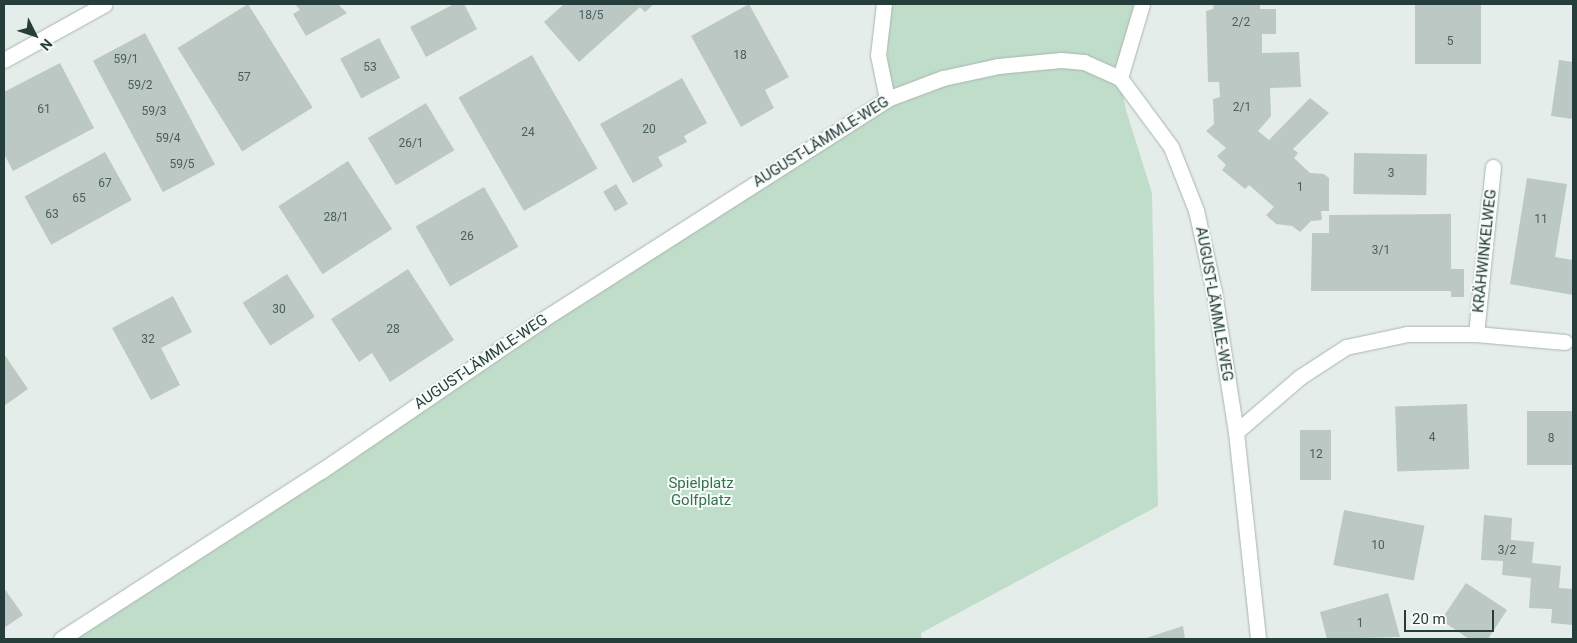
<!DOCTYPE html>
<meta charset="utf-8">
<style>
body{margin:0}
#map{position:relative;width:1577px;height:643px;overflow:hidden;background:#e5edea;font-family:Roboto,sans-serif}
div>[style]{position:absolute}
.green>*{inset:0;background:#c0ddc9}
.building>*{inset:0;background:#bbc8c3;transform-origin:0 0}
.roads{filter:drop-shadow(0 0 1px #a8b5b1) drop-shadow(0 0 1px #a8b5b1)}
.minor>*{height:15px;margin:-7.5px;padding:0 7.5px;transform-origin:7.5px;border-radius:7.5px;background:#fff}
span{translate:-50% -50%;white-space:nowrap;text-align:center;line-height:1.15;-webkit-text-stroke:4px #f6faf8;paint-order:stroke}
.number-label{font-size:12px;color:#4a605c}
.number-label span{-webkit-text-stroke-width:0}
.street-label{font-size:15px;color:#253e39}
.park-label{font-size:15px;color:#32734e}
.frame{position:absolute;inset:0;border:5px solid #253e39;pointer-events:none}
.north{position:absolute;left:10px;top:10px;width:50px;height:50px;-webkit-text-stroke:4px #f6faf8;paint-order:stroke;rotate:131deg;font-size:14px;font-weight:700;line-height:20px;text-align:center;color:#253e39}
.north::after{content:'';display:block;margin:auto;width:18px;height:22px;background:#253e39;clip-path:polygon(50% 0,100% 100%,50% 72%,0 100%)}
.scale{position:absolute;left:1404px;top:610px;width:90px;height:22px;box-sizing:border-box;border:2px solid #253e39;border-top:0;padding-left:6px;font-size:15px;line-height:18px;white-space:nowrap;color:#253e39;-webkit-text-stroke:4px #f6faf8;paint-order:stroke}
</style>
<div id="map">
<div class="green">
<div style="clip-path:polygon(888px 4px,1142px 4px,1120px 78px,1126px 110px,1152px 193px,1158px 506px,921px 633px,922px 639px,61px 639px,887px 99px)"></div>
</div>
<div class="building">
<div style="left:248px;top:4px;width:122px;height:83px;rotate:58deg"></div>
<div style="clip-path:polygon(295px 4px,338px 4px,347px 13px,306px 36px,293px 14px,300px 10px)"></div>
<div style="clip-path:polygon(454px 4px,464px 4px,477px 29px,426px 57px,410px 27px)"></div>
<div style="clip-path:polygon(564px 4px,654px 4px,645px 12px,640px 7px,579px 62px,544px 22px)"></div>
<div style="clip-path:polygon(749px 4px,789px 77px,765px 90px,774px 108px,741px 127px,691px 36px)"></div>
<div style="clip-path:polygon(1214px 4px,1260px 4px,1260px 9px,1276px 9px,1276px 34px,1262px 34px,1262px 53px,1299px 52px,1301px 87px,1270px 88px,1271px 116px,1258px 131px,1269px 140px,1310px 98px,1329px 113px,1293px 149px,1298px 153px,1294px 158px,1310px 173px,1324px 174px,1329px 178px,1329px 211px,1321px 211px,1322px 220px,1311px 221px,1300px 232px,1292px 226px,1276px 224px,1266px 215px,1274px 207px,1249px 185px,1245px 189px,1222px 170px,1226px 165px,1217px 156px,1226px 148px,1206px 131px,1214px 124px,1213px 99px,1220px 97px,1219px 82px,1208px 82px,1206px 11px,1213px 9px)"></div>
<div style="left:1415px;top:4px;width:66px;height:60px"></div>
<div style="left:145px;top:33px;width:149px;height:59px;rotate:62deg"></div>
<div style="left:379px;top:38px;width:45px;height:44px;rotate:62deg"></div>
<div style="left:532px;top:55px;width:131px;height:85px;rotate:60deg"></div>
<div style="clip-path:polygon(1559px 60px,1573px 62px,1573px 119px,1551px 116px)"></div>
<div style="clip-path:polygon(60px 63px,94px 128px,13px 171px,4px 154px,4px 92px)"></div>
<div style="clip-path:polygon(682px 78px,707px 123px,684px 136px,687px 142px,658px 157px,663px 166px,633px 183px,600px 124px)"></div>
<div style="left:426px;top:103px;width:55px;height:68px;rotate:59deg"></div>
<div style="left:105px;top:152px;width:55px;height:92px;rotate:61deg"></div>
<div style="left:1354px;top:153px;width:73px;height:41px;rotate:1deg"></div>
<div style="left:348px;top:161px;width:81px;height:83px;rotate:57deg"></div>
<div style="clip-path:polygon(1527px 178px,1567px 184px,1555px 257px,1573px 260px,1573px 295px,1510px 284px)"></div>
<div style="left:616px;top:184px;width:23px;height:15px;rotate:59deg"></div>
<div style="left:484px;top:187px;width:69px;height:79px;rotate:60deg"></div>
<div style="clip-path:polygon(1451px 214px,1451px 269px,1464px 269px,1464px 297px,1451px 297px,1451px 291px,1311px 291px,1312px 233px,1329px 233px,1329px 215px)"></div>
<div style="clip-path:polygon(408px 269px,454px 340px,390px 382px,372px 353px,359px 362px,331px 319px)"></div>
<div style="left:287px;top:274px;width:51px;height:53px;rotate:57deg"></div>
<div style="clip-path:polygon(173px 296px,192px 332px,161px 348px,180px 385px,151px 400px,112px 328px)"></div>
<div style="clip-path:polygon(4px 354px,28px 389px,4px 406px)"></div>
<div style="left:1467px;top:404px;width:65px;height:72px;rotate:88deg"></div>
<div style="left:1573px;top:411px;width:54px;height:46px;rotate:90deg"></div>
<div style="left:1300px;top:430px;width:31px;height:50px"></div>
<div style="left:1344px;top:510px;width:82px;height:56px;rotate:11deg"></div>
<div style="clip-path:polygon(1484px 515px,1512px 518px,1511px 540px,1534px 542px,1532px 563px,1561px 566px,1559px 588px,1573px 589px,1573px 625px,1551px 623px,1552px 609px,1529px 608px,1531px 578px,1502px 575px,1503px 561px,1481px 560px)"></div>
<div style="clip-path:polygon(1466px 583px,1507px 610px,1488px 639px,1469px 639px,1441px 620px)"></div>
<div style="clip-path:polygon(4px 588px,23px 615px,4px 628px)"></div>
<div style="clip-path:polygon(1388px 593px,1400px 637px,1327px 639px,1320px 612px)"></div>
<div style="clip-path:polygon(1183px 626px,1185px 639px,1143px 639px)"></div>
</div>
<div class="roads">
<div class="minor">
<div style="left:884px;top:4px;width:51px;rotate:96.7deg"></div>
<div style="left:878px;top:55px;width:45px;rotate:78.4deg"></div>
<div style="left:4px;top:60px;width:115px;rotate:-29deg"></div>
<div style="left:1120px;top:78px;width:77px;rotate:-73.4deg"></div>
<div style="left:1476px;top:334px;width:168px;rotate:-84.2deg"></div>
<div style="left:1236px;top:432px;width:84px;rotate:-40.7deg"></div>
<div style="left:1300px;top:377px;width:55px;rotate:-33.1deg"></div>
<div style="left:1346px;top:347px;width:62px;rotate:-12deg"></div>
<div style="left:1407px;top:334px;width:69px"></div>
<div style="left:1476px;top:334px;width:89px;rotate:5.1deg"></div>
<div style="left:61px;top:639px;width:310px;rotate:-32.9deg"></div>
<div style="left:321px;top:471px;width:268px;rotate:-34.3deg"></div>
<div style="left:542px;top:320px;width:410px;rotate:-32.6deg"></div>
<div style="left:887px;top:99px;width:60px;rotate:-20.6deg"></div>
<div style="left:943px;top:78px;width:56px;rotate:-12.3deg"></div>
<div style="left:998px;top:66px;width:63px;rotate:-5.4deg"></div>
<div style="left:1061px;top:60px;width:23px;rotate:5deg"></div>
<div style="left:1084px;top:62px;width:39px;rotate:24deg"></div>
<div style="left:1120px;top:78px;width:86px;rotate:53.5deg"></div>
<div style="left:1171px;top:147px;width:68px;rotate:68.4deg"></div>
<div style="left:1196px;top:210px;width:84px;rotate:77.6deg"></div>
<div style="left:1214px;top:292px;width:142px;rotate:81.1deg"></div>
<div style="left:1236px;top:432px;width:208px;rotate:83.9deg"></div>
</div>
</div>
<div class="number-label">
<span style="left:591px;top:16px">18/5</span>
<span style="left:1241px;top:23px">2/2</span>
<span style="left:1450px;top:42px">5</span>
<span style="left:740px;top:56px">18</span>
<span style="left:126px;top:60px">59/1</span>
<span style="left:370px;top:68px">53</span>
<span style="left:244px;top:78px">57</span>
<span style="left:140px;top:86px">59/2</span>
<span style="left:1242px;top:108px">2/1</span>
<span style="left:44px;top:110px">61</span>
<span style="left:154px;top:112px">59/3</span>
<span style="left:649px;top:130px">20</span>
<span style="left:528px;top:133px">24</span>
<span style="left:168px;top:139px">59/4</span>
<span style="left:411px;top:144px">26/1</span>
<span style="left:182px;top:165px">59/5</span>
<span style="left:1391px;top:174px">3</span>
<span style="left:105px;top:184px">67</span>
<span style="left:1300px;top:188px">1</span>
<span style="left:79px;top:199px">65</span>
<span style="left:52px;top:215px">63</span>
<span style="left:336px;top:218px">28/1</span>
<span style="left:1541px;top:220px">11</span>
<span style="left:467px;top:237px">26</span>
<span style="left:1381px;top:251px">3/1</span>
<span style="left:279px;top:310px">30</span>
<span style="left:393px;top:330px">28</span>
<span style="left:148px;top:340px">32</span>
<span style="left:1432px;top:438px">4</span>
<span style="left:1551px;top:439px">8</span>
<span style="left:1316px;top:455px">12</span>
<span style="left:1378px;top:546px">10</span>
<span style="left:1507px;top:551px">3/2</span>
<span style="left:1360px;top:624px">1</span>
</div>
<div class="street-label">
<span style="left:821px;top:142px;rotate:-32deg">AUGUST-LÄMMLE-WEG</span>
<span style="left:1485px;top:251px;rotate:-84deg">KRÄHWINKELWEG</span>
<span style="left:1214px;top:304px;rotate:80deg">AUGUST-LÄMMLE-WEG</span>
<span style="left:481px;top:362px;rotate:-34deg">AUGUST-LÄMMLE-WEG</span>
</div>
<div class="park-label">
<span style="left:701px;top:492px">Spielplatz<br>Golfplatz</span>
</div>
<div class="frame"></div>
<div class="north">N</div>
<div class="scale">20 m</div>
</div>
